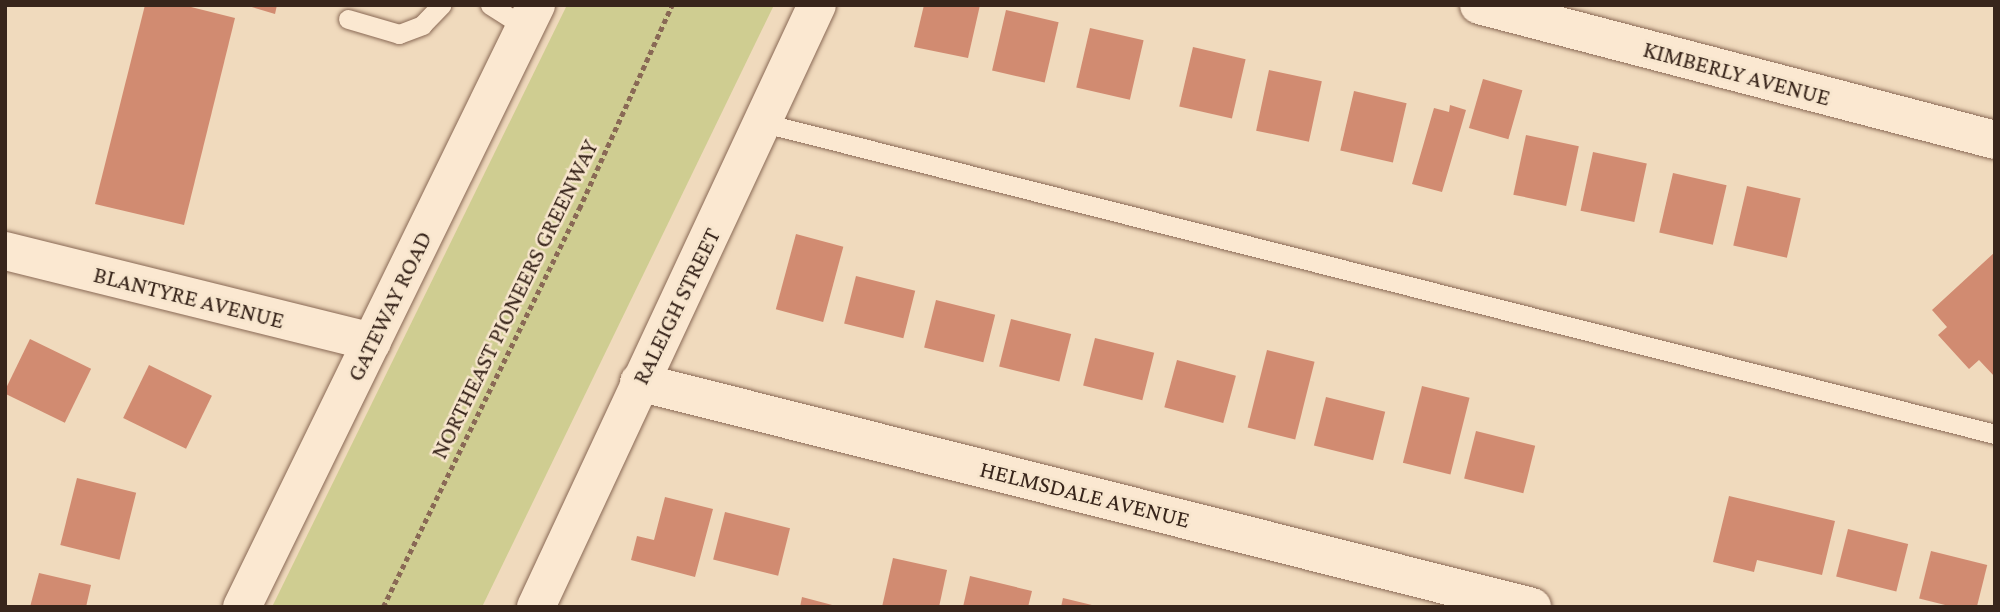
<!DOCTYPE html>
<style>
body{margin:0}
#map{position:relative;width:2000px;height:612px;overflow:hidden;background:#f0dabd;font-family:"Crimson Pro",serif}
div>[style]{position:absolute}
.green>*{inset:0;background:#cfcd91}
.building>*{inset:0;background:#d18b71;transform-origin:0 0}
.path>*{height:4.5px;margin-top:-2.25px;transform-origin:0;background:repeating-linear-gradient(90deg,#896955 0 5px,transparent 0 8.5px)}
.roads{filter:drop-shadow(0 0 2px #896955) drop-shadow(0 0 2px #896955)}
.lane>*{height:19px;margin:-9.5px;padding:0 9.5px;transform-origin:9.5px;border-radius:9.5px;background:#fbe8d1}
.street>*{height:38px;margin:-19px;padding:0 19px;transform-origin:19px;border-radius:19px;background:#fbe8d1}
.secondary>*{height:38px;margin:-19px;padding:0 19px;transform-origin:19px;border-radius:19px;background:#fbe8d1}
span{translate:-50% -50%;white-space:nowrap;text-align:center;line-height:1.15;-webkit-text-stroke:5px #f7e5cd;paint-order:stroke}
.street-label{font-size:24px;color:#38251b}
.frame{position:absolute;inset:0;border:7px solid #38251b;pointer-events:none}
</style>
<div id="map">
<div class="green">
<div style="clip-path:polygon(567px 5px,774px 5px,482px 607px,272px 607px)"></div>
</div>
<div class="building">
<div style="clip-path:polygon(145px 5px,183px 5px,235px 18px,184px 225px,95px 204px)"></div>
<div style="clip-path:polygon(245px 5px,277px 5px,275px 14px)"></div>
<div style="clip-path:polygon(924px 5px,980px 5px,968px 58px,914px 47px)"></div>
<div style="left:1006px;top:10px;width:54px;height:62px;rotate:13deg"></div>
<div style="left:1090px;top:28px;width:55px;height:61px;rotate:13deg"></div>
<div style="left:1193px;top:47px;width:54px;height:61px;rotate:13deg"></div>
<div style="left:1269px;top:70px;width:54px;height:62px;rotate:12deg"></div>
<div style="left:1483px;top:79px;width:41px;height:51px;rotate:16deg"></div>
<div style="left:1354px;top:91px;width:54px;height:61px;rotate:13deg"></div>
<div style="clip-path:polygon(1450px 105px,1466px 110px,1442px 192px,1412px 184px,1434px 108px,1449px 112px)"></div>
<div style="left:1526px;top:135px;width:54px;height:61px;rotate:12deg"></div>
<div style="left:1593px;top:152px;width:55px;height:60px;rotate:12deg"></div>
<div style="left:1673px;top:173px;width:55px;height:61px;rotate:13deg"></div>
<div style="left:1747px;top:186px;width:55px;height:61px;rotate:13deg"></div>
<div style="left:796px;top:234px;width:49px;height:78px;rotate:15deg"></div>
<div style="clip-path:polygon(1995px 252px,1995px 377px,1979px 360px,1969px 369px,1938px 335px,1947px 327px,1932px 310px)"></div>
<div style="left:856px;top:276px;width:61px;height:49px;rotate:14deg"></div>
<div style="left:936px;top:300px;width:61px;height:49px;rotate:14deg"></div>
<div style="left:1011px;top:319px;width:62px;height:49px;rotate:14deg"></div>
<div style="left:1095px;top:338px;width:61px;height:49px;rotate:14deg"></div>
<div style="left:30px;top:339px;width:68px;height:60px;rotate:26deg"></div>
<div style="left:1267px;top:350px;width:49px;height:80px;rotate:14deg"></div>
<div style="left:1177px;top:360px;width:61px;height:49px;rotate:15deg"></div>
<div style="left:149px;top:365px;width:70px;height:59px;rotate:26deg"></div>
<div style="left:1422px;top:386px;width:49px;height:79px;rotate:14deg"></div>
<div style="left:1326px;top:397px;width:61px;height:50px;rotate:14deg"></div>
<div style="left:1476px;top:431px;width:61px;height:49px;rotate:14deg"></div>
<div style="left:77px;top:478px;width:61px;height:69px;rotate:14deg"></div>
<div style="clip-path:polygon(1729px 496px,1835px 521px,1822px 575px,1757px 560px,1754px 572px,1713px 562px)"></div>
<div style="clip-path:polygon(665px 497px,713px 509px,695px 577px,631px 560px,637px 536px,654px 540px)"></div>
<div style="left:725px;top:512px;width:67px;height:49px;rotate:14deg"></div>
<div style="left:1848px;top:529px;width:62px;height:49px;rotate:14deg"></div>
<div style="left:1931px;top:551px;width:58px;height:49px;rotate:14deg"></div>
<div style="clip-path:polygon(893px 558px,947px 570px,939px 607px,882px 607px)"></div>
<div style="clip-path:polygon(39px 573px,91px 585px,86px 607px,30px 607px)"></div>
<div style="clip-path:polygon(970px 576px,1032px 591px,1028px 607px,963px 607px)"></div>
<div style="clip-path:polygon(802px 597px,836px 606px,836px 607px,800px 607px)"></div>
<div style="clip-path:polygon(1063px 598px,1096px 606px,1096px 607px,1061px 607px)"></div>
</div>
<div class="path">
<div style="left:383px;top:607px;width:444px;rotate:-63.8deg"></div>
<div style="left:579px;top:209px;width:224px;rotate:-65.5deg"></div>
</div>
<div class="roads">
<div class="lane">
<div style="left:490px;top:5px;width:41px;rotate:32.2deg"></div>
<div style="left:348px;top:19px;width:53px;rotate:16.4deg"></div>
<div style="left:399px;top:34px;width:25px;rotate:-21deg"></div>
<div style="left:422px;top:25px;width:28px;rotate:-46deg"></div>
<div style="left:764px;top:123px;width:1270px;rotate:14.18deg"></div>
</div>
<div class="street">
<div style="left:5px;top:251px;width:378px;rotate:13.9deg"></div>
<div style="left:639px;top:382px;width:921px;rotate:14.14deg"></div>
</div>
<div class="secondary">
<div style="left:1479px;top:5px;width:533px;rotate:14.66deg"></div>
<div style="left:242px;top:607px;width:670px;rotate:-63.97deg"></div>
<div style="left:536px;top:607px;width:664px;rotate:-64.98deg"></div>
</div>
</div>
<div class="street-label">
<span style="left:1737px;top:73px;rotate:15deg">KIMBERLY AVENUE</span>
<span style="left:189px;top:297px;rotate:14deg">BLANTYRE AVENUE</span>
<span style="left:514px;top:299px;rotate:-64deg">NORTHEAST PIONEERS GREENWAY</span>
<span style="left:389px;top:306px;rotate:-64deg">GATEWAY ROAD</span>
<span style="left:676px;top:306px;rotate:-64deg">RALEIGH STREET</span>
<span style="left:1085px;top:494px;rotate:14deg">HELMSDALE AVENUE</span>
</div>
<div class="frame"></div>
</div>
